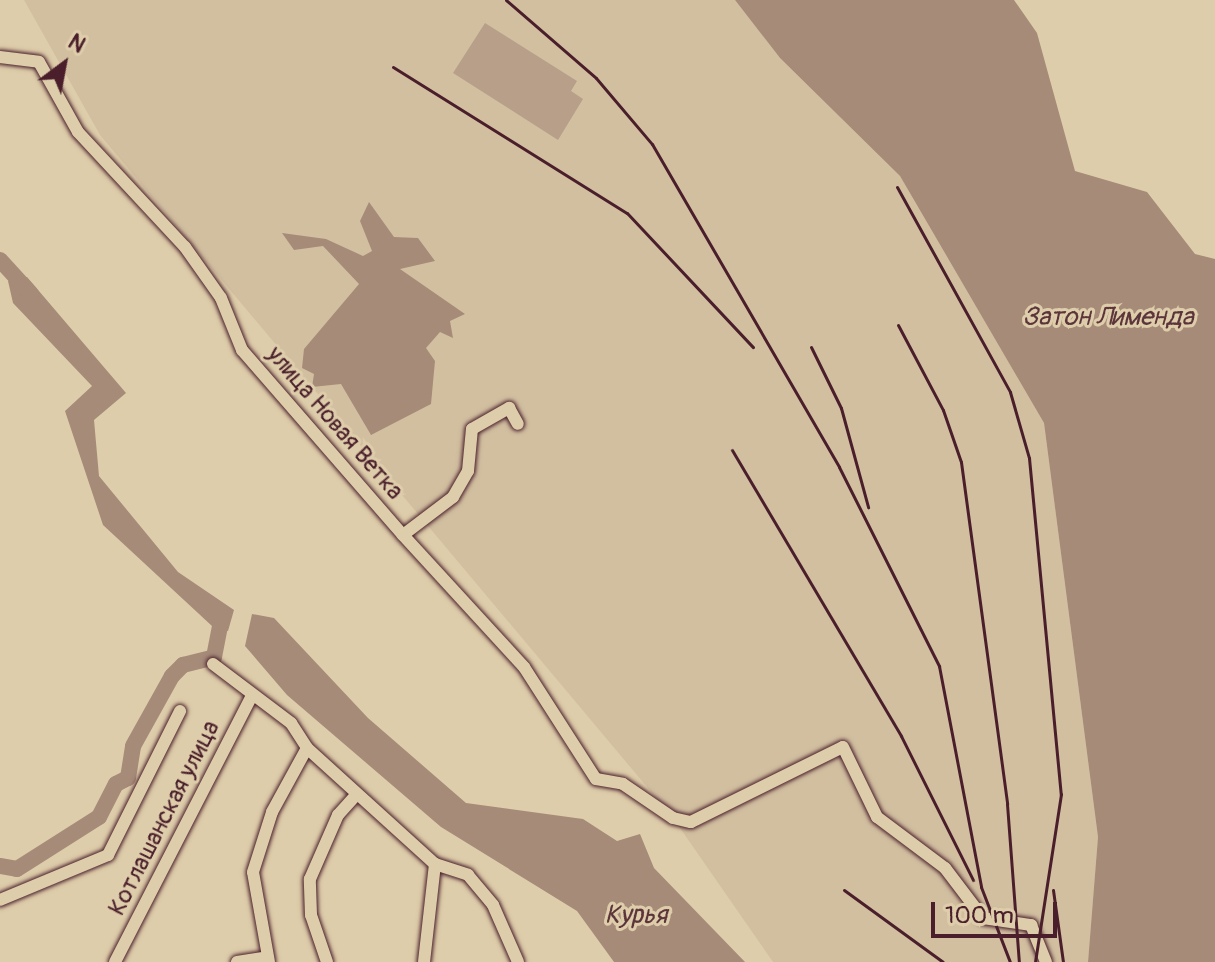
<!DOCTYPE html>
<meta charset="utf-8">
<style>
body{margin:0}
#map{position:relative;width:1215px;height:962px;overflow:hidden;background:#decdaa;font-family:Pangolin,sans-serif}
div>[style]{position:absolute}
.built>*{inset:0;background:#d2bfa0}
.water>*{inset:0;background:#a68b79}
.river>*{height:16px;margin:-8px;padding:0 8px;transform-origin:8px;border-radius:8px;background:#a68b79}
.building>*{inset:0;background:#b79f89}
.roads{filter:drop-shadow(0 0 2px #4a1f2b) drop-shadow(0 0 2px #4a1f2b)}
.minor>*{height:12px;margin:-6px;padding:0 6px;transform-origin:6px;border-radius:6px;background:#decdaa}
.rail>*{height:3px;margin:-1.5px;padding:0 1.5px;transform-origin:1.5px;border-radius:1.5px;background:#4a1f2b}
span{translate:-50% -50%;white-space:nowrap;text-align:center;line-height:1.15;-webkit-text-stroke:6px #decdaa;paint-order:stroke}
.street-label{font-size:24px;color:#4a1f2b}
.water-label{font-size:26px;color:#5c353b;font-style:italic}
.north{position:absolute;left:24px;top:24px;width:80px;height:80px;-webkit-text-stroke:6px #decdaa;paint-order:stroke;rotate:32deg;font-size:22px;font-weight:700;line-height:32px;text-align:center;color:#4a1f2b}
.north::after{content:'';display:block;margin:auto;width:28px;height:36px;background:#4a1f2b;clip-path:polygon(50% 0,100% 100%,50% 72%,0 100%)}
.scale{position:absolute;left:931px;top:902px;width:126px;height:36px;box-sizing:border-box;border:4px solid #4a1f2b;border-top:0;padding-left:10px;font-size:24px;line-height:28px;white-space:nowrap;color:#4a1f2b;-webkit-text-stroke:6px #decdaa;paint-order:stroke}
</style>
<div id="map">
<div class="built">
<div style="clip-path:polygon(24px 0,735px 0,780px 58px,900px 176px,1044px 423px,1098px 837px,1088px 962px,773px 962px,673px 818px,100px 135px)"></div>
</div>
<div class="water">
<div style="clip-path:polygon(735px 0,1014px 0,1037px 33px,1075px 171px,1147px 192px,1195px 254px,1215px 259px,1215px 962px,1088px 962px,1098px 837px,1044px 423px,900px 176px,780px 58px)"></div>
<div style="clip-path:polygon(369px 202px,394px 237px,418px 238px,435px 261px,400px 269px,465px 314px,450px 321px,453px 338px,440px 332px,426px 348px,435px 361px,431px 404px,371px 435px,341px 384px,312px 387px,314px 374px,302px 368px,304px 349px,359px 284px,323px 246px,294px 250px,282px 233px,326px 239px,363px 256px,372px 251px,360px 221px)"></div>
<div style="clip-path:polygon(27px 277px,126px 393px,94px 420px,99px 476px,178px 572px,234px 610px,228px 631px,212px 626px,103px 525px,65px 411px,92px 386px,13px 303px,8px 281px)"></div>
<div style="clip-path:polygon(252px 614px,274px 618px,368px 718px,466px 803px,583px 819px,617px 841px,640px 834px,654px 868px,745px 962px,614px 962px,577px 911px,441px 827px,287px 695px,245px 646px)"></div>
</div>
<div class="river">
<div style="left:0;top:260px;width:46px;rotate:47.6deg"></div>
<div style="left:0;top:866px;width:17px;rotate:10deg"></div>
<div style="left:17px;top:869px;width:97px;rotate:-32.4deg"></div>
<div style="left:99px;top:817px;width:37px;rotate:-63deg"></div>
<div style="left:116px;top:784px;width:13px;rotate:-27deg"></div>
<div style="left:128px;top:778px;width:32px;rotate:-81deg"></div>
<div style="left:133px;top:746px;width:80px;rotate:-60.9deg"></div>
<div style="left:172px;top:676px;width:16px;rotate:-45deg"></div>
<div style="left:183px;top:665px;width:32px;rotate:-14deg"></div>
<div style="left:214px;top:657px;width:36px;rotate:-79deg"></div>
<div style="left:221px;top:622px;width:16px;rotate:-140deg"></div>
</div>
<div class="building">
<div style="clip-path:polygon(485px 23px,577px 81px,571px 91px,583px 99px,558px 140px,453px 73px)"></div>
</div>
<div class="roads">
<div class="minor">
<div style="left:0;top:57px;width:39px;rotate:7deg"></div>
<div style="left:39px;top:62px;width:80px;rotate:60.9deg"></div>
<div style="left:78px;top:132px;width:157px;rotate:47.1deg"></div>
<div style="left:185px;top:247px;width:62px;rotate:54.8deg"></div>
<div style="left:221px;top:298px;width:56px;rotate:68deg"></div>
<div style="left:242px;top:350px;width:245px;rotate:49deg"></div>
<div style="left:403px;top:535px;width:63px;rotate:-37.2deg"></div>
<div style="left:453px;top:497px;width:30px;rotate:-60deg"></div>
<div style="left:468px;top:471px;width:42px;rotate:-84.6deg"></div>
<div style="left:472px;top:429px;width:43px;rotate:-29.6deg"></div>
<div style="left:509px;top:408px;width:18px;rotate:61deg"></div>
<div style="left:403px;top:535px;width:179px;rotate:47.5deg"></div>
<div style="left:524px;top:667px;width:133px;rotate:57.3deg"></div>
<div style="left:596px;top:779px;width:27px;rotate:10deg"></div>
<div style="left:623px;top:784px;width:60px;rotate:34.2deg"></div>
<div style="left:673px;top:818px;width:18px;rotate:13deg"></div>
<div style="left:691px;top:822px;width:169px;rotate:-26.3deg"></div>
<div style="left:843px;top:747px;width:78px;rotate:64.1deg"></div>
<div style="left:877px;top:817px;width:85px;rotate:36.9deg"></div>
<div style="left:945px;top:868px;width:63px;rotate:52.8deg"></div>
<div style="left:983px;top:918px;width:49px;rotate:8.3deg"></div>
<div style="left:1031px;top:925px;width:40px;rotate:68deg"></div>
<div style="left:213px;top:664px;width:98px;rotate:37.1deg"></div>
<div style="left:291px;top:723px;width:30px;rotate:57deg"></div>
<div style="left:307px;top:748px;width:173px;rotate:42.2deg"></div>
<div style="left:435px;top:864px;width:35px;rotate:18deg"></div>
<div style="left:468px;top:875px;width:39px;rotate:50deg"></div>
<div style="left:493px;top:905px;width:62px;rotate:66.3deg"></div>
<div style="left:0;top:900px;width:117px;rotate:-22.6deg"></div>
<div style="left:108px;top:855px;width:161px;rotate:-63.4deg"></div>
<div style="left:115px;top:962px;width:300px;rotate:-62.8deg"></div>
<div style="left:237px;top:962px;width:31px;rotate:-9deg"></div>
<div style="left:269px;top:962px;width:91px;rotate:-100.1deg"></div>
<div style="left:253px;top:872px;width:63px;rotate:-72.4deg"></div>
<div style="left:272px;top:812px;width:73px;rotate:-61.3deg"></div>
<div style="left:327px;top:962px;width:50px;rotate:-108.8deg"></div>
<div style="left:311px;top:915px;width:36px;rotate:-92deg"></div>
<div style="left:310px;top:879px;width:70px;rotate:-66.4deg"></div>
<div style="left:338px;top:815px;width:28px;rotate:-48deg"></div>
<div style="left:424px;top:962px;width:99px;rotate:-83.6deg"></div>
</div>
</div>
<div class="rail">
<div style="left:506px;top:0;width:119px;rotate:40.9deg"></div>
<div style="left:596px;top:78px;width:87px;rotate:49.7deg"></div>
<div style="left:652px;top:144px;width:373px;rotate:59.9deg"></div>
<div style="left:839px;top:467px;width:223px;rotate:63.3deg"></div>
<div style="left:939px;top:666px;width:225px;rotate:79.2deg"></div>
<div style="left:981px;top:887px;width:80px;rotate:68.9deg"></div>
<div style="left:393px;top:67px;width:276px;rotate:32deg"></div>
<div style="left:627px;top:213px;width:184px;rotate:46.8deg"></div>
<div style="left:897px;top:187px;width:234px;rotate:61.1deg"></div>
<div style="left:1010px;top:392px;width:69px;rotate:73.9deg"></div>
<div style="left:1029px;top:458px;width:338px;rotate:84.6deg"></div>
<div style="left:1061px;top:794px;width:170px;rotate:98.8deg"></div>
<div style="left:898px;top:325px;width:96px;rotate:62.1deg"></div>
<div style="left:943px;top:410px;width:55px;rotate:70.9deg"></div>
<div style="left:961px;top:462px;width:345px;rotate:82.3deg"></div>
<div style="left:1007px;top:804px;width:158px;rotate:85.7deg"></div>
<div style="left:811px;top:347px;width:68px;rotate:63.8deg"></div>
<div style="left:841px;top:408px;width:103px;rotate:74.7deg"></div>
<div style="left:732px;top:450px;width:332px;rotate:59.4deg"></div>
<div style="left:901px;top:736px;width:161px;rotate:63.4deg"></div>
<div style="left:844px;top:890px;width:122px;rotate:36deg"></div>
<div style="left:1053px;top:890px;width:73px;rotate:82.1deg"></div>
</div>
<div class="street-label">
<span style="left:335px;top:423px;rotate:49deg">улица Новая Ветка</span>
<span style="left:164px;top:818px;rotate:-63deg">Котлашанская улица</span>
</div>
<div class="water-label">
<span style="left:1108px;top:318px">Затон Лименда</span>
<span style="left:636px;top:916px">Курья</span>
</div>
<div class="north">N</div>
<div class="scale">100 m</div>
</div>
